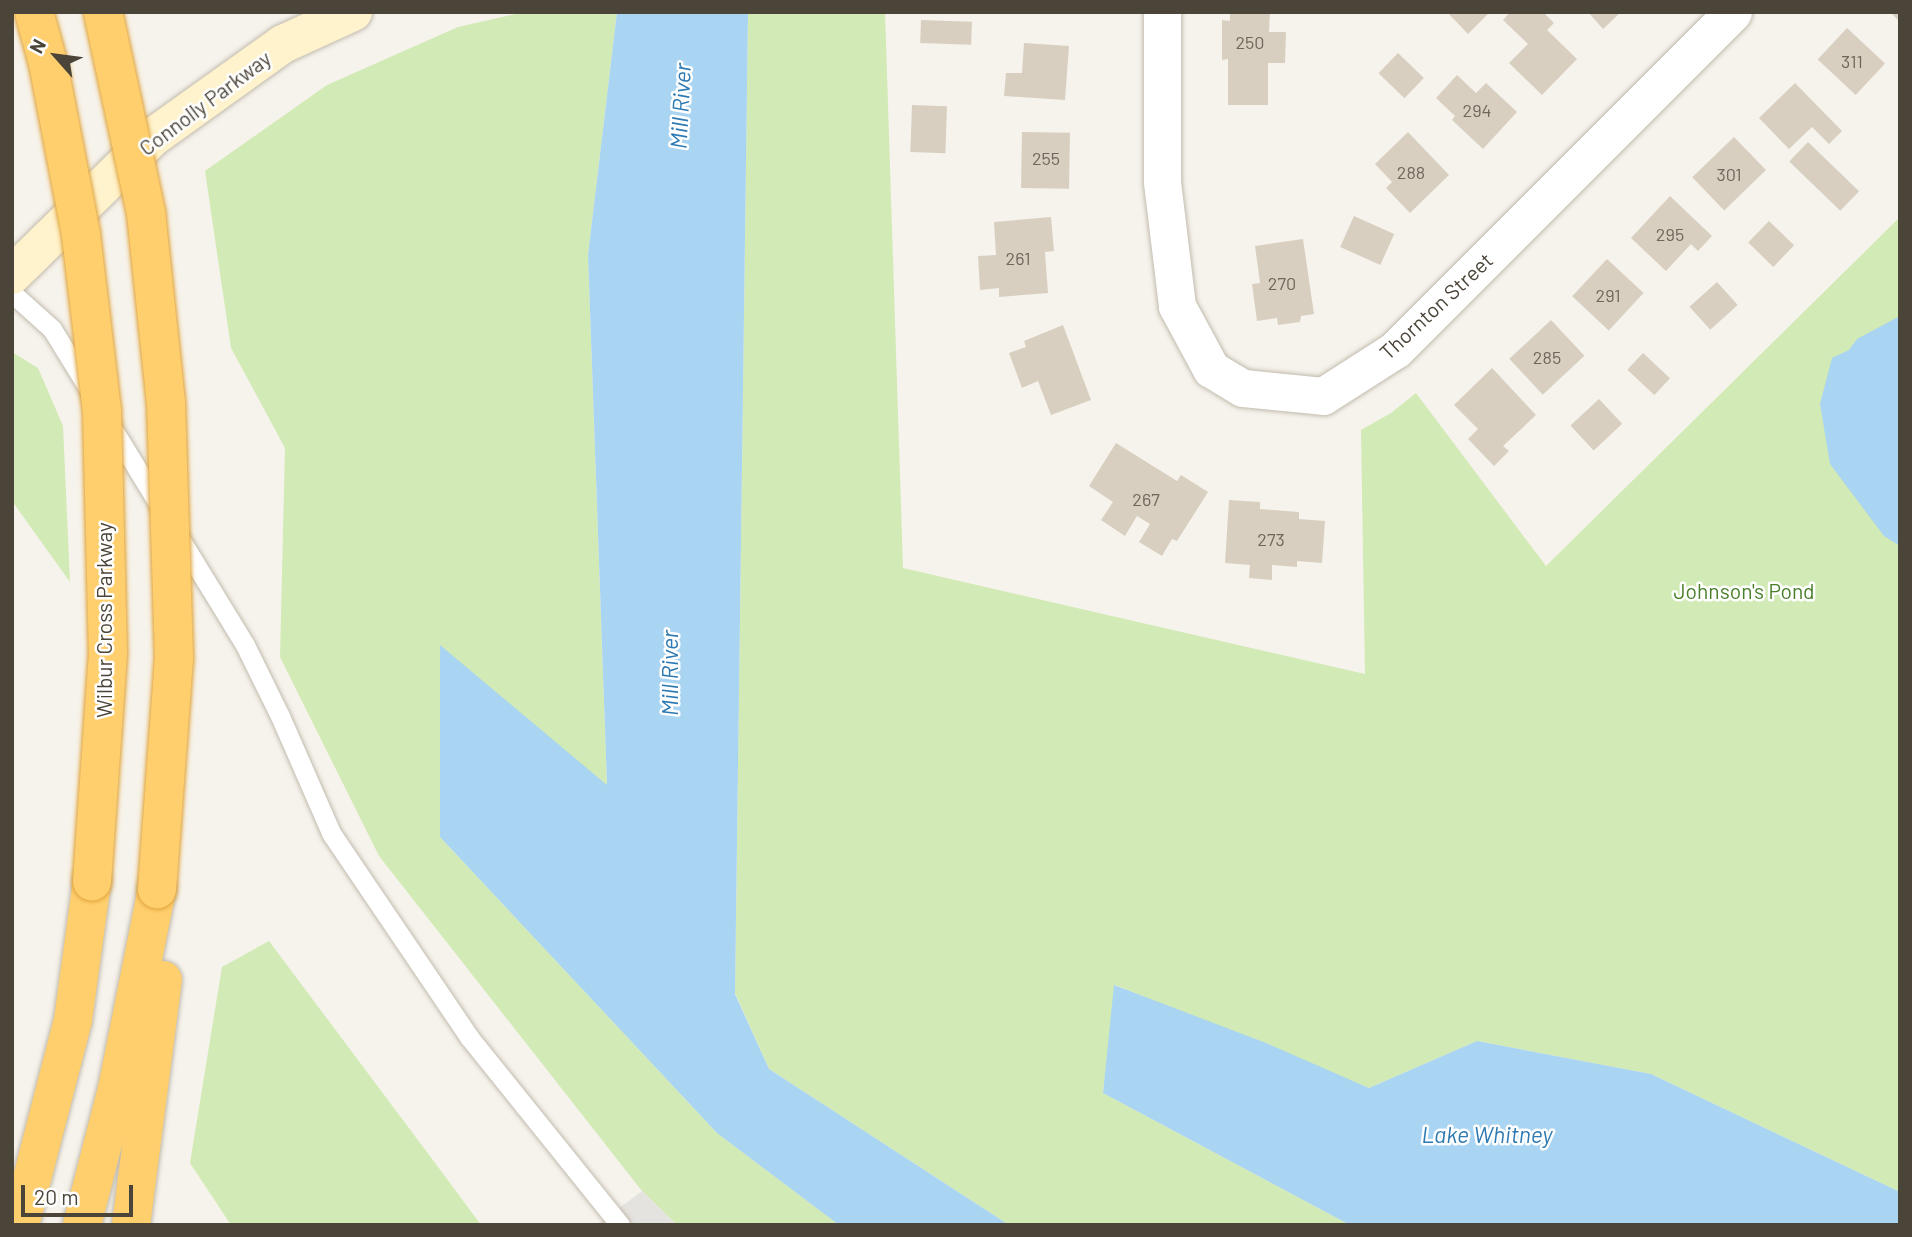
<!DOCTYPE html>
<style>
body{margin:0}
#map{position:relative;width:1912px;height:1237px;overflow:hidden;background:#f6f3ec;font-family:Barlow,sans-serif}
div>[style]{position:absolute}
.green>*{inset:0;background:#d2eab5}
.parking>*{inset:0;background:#e5e3e0}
.water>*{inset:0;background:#a9d4f2}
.building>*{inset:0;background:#d8cfc1;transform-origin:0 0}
.roads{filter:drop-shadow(0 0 2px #c2bbae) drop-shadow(0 0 2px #c2bbae)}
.lane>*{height:19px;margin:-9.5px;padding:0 9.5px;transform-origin:9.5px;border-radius:9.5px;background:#fff}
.street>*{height:37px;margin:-18.5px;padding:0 18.5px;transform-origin:18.5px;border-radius:18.5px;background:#fff}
.secondary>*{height:38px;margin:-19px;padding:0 19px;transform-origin:19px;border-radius:19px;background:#fff3cd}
.highway>*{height:38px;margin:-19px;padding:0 19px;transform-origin:19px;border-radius:19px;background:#ffcf6e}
.bridges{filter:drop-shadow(0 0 2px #e0a43c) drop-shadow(0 0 2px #e0a43c)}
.highway-bridge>*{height:38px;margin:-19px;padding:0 19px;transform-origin:19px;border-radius:19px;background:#ffcf6e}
span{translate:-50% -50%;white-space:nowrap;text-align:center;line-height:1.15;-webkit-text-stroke:5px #fff;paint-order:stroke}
.number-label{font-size:18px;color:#6e675b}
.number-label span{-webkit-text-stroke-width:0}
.street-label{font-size:21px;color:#4b4439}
.park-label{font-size:21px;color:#4a7f2a}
.water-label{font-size:23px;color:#2e7ab2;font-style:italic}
.frame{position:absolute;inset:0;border:14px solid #4b4439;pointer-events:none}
.north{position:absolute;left:21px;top:21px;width:70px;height:70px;-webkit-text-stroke:5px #fff;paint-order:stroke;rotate:298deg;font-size:19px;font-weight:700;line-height:28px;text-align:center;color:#4b4439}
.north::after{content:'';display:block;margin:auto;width:24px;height:32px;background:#4b4439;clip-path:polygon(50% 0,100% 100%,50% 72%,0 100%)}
.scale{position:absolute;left:21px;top:1185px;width:112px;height:32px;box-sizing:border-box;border:4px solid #4b4439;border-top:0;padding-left:9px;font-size:21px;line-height:24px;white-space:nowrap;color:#4b4439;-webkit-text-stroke:5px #fff;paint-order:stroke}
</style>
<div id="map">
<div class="green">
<div style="clip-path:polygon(525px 12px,617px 12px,588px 255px,607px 786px,440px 837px,717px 1133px,839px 1225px,677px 1225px,642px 1191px,379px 856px,280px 657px,285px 448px,231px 348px,205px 171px,327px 85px,458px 27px)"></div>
<div style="clip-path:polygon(748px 12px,885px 12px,903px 568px,1365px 674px,1361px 430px,1391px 413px,1416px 393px,1546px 566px,1900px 217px,1900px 1192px,1651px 1074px,1477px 1041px,1369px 1088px,1115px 985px,1103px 1093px,1350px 1225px,1009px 1225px,769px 1069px,735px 993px)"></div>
<div style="clip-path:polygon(12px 352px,38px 368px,63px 426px,70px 582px,12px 501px)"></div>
<div style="clip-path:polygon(269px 941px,444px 1175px,481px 1225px,231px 1225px,190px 1163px,222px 967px)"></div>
</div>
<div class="parking">
<div style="clip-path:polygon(642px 1191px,677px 1225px,600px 1225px,599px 1223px)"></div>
</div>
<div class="water">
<div style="clip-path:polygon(617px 12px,748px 12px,735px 994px,769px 1069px,1009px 1225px,839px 1225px,717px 1133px,440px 837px,440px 645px,607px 785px,588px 255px)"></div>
<div style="clip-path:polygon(1900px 316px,1900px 546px,1884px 536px,1830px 464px,1820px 404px,1832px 358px,1849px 350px,1857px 339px)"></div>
<div style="clip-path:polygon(1114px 985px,1266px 1043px,1369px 1088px,1477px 1041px,1651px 1074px,1900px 1192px,1900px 1225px,1350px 1225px,1103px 1093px)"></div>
</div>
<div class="building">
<div style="clip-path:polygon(1230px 12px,1270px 12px,1269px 32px,1286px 32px,1285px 63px,1268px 63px,1268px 105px,1228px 105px,1228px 59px,1222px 60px,1222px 20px,1230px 21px)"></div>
<div style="clip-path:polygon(1447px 12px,1490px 12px,1468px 34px)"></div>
<div style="clip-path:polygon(1510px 12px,1543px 12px,1554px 23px,1547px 30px,1577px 59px,1542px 95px,1509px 63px,1528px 44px,1503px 20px)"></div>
<div style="clip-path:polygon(1588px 12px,1621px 12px,1603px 29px)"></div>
<div style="clip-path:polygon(1890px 12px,1900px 12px,1900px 22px)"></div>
<div style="left:921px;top:20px;width:51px;height:23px;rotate:2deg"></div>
<div style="left:1847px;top:28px;width:52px;height:43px;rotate:43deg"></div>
<div style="clip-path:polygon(1024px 43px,1069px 46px,1065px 100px,1004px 96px,1006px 73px,1022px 73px)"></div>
<div style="left:1398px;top:53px;width:36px;height:28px;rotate:44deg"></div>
<div style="clip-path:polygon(1457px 75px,1476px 93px,1486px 83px,1517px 112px,1483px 149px,1452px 120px,1455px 116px,1436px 98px)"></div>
<div style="clip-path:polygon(1795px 83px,1842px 131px,1829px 144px,1812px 127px,1789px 149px,1759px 118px)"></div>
<div style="left:912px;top:105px;width:35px;height:47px;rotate:2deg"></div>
<div style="left:1022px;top:132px;width:48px;height:56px;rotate:1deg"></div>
<div style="clip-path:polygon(1408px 132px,1449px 175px,1410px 213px,1386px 188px,1392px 182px,1375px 164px)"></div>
<div style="left:1734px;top:137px;width:46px;height:58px;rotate:46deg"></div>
<div style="left:1808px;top:142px;width:71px;height:27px;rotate:44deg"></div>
<div style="clip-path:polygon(1670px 196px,1712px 236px,1698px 251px,1691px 244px,1666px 271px,1631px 238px)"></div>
<div style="left:1354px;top:216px;width:44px;height:34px;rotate:24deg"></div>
<div style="clip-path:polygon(1051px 217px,1054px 251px,1045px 252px,1048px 293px,999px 297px,999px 288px,980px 290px,978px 256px,996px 255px,994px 222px)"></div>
<div style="left:1769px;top:221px;width:35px;height:30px;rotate:44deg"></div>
<div style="clip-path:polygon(1303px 239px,1314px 314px,1301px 316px,1300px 322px,1278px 325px,1277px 318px,1257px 321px,1252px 284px,1260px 283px,1255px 246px)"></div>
<div style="left:1607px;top:259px;width:50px;height:51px;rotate:43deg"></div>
<div style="left:1717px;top:282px;width:31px;height:37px;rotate:48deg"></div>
<div style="left:1551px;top:320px;width:49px;height:57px;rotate:47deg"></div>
<div style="clip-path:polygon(1063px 325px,1091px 400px,1051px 415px,1038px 381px,1022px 388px,1009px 353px,1026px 347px,1024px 341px)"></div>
<div style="left:1643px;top:353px;width:37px;height:23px;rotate:43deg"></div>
<div style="clip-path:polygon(1492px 368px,1536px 415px,1503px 446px,1509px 451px,1494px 466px,1468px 439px,1478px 429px,1454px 405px)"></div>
<div style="left:1599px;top:399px;width:34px;height:39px;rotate:47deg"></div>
<div style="clip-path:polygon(1116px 443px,1177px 481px,1181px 475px,1208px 492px,1177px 541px,1172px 539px,1162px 556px,1139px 542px,1150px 524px,1137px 516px,1125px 536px,1101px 520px,1113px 502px,1089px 486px)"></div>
<div style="clip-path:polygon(1229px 500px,1260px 502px,1260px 509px,1299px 512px,1299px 519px,1325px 521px,1322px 563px,1297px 561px,1297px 567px,1272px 565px,1272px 580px,1249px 578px,1250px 565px,1225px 563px)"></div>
</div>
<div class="roads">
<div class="lane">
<div style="left:12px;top:293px;width:54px;rotate:42deg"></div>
<div style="left:52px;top:329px;width:76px;rotate:58.4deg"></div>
<div style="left:109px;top:423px;width:260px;rotate:58.5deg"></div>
<div style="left:245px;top:645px;width:79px;rotate:63.8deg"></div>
<div style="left:280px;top:716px;width:128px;rotate:66.4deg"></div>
<div style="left:331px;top:833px;width:246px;rotate:55.9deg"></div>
<div style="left:469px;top:1037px;width:241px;rotate:51.2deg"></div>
</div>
<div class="street">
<div style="left:1162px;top:12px;width:170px;rotate:90deg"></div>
<div style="left:1162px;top:182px;width:125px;rotate:83.1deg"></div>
<div style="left:1177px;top:306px;width:72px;rotate:61.6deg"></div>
<div style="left:1211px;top:369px;width:37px;rotate:31deg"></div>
<div style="left:1243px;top:388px;width:80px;rotate:5.7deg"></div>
<div style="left:1323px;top:396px;width:85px;rotate:-32.6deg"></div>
<div style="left:1395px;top:350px;width:478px;rotate:-45deg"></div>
</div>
<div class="secondary">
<div style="left:12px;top:275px;width:197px;rotate:-44.4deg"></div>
<div style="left:153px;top:137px;width:160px;rotate:-35.6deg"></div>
<div style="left:283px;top:44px;width:77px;rotate:-24.6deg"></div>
</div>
<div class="highway">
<div style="left:20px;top:1225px;width:212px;rotate:-75.5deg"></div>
<div style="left:73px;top:1020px;width:140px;rotate:-82.2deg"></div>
<div style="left:82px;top:1225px;width:140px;rotate:-75.6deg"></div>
<div style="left:117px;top:1089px;width:204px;rotate:-78.7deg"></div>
<div style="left:131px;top:1225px;width:247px;rotate:-82.6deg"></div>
</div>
</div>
<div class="bridges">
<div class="highway-bridge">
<div style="left:34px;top:12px;width:53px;rotate:74.6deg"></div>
<div style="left:48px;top:63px;width:175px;rotate:79.1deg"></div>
<div style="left:81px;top:235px;width:177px;rotate:83.2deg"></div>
<div style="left:102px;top:411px;width:242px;rotate:88.6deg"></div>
<div style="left:108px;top:653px;width:229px;rotate:94deg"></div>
<div style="left:103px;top:12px;width:206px;rotate:77.9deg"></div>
<div style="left:146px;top:213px;width:190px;rotate:84deg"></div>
<div style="left:166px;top:402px;width:256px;rotate:88.2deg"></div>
<div style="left:174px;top:658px;width:232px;rotate:94.2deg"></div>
</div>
</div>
<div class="number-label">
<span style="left:1250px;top:42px">250</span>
<span style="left:1852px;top:61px">311</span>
<span style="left:1477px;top:110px">294</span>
<span style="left:1046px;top:158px">255</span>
<span style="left:1411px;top:172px">288</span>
<span style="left:1729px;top:174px">301</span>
<span style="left:1670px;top:234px">295</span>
<span style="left:1018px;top:258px">261</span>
<span style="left:1282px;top:283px">270</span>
<span style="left:1608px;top:295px">291</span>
<span style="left:1547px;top:357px">285</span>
<span style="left:1146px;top:499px">267</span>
<span style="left:1271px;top:539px">273</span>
</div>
<div class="street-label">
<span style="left:205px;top:103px;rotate:-37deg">Connolly Parkway</span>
<span style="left:1436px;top:306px;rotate:-43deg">Thornton Street</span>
<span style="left:104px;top:620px;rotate:-90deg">Wilbur Cross Parkway</span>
</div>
<div class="park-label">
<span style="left:1744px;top:591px">Johnson's Pond</span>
</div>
<div class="water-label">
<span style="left:680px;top:106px;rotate:-87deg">Mill River</span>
<span style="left:669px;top:673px;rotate:-90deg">Mill River</span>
<span style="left:1487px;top:1134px">Lake Whitney</span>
</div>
<div class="frame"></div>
<div class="north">N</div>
<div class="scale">20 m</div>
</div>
